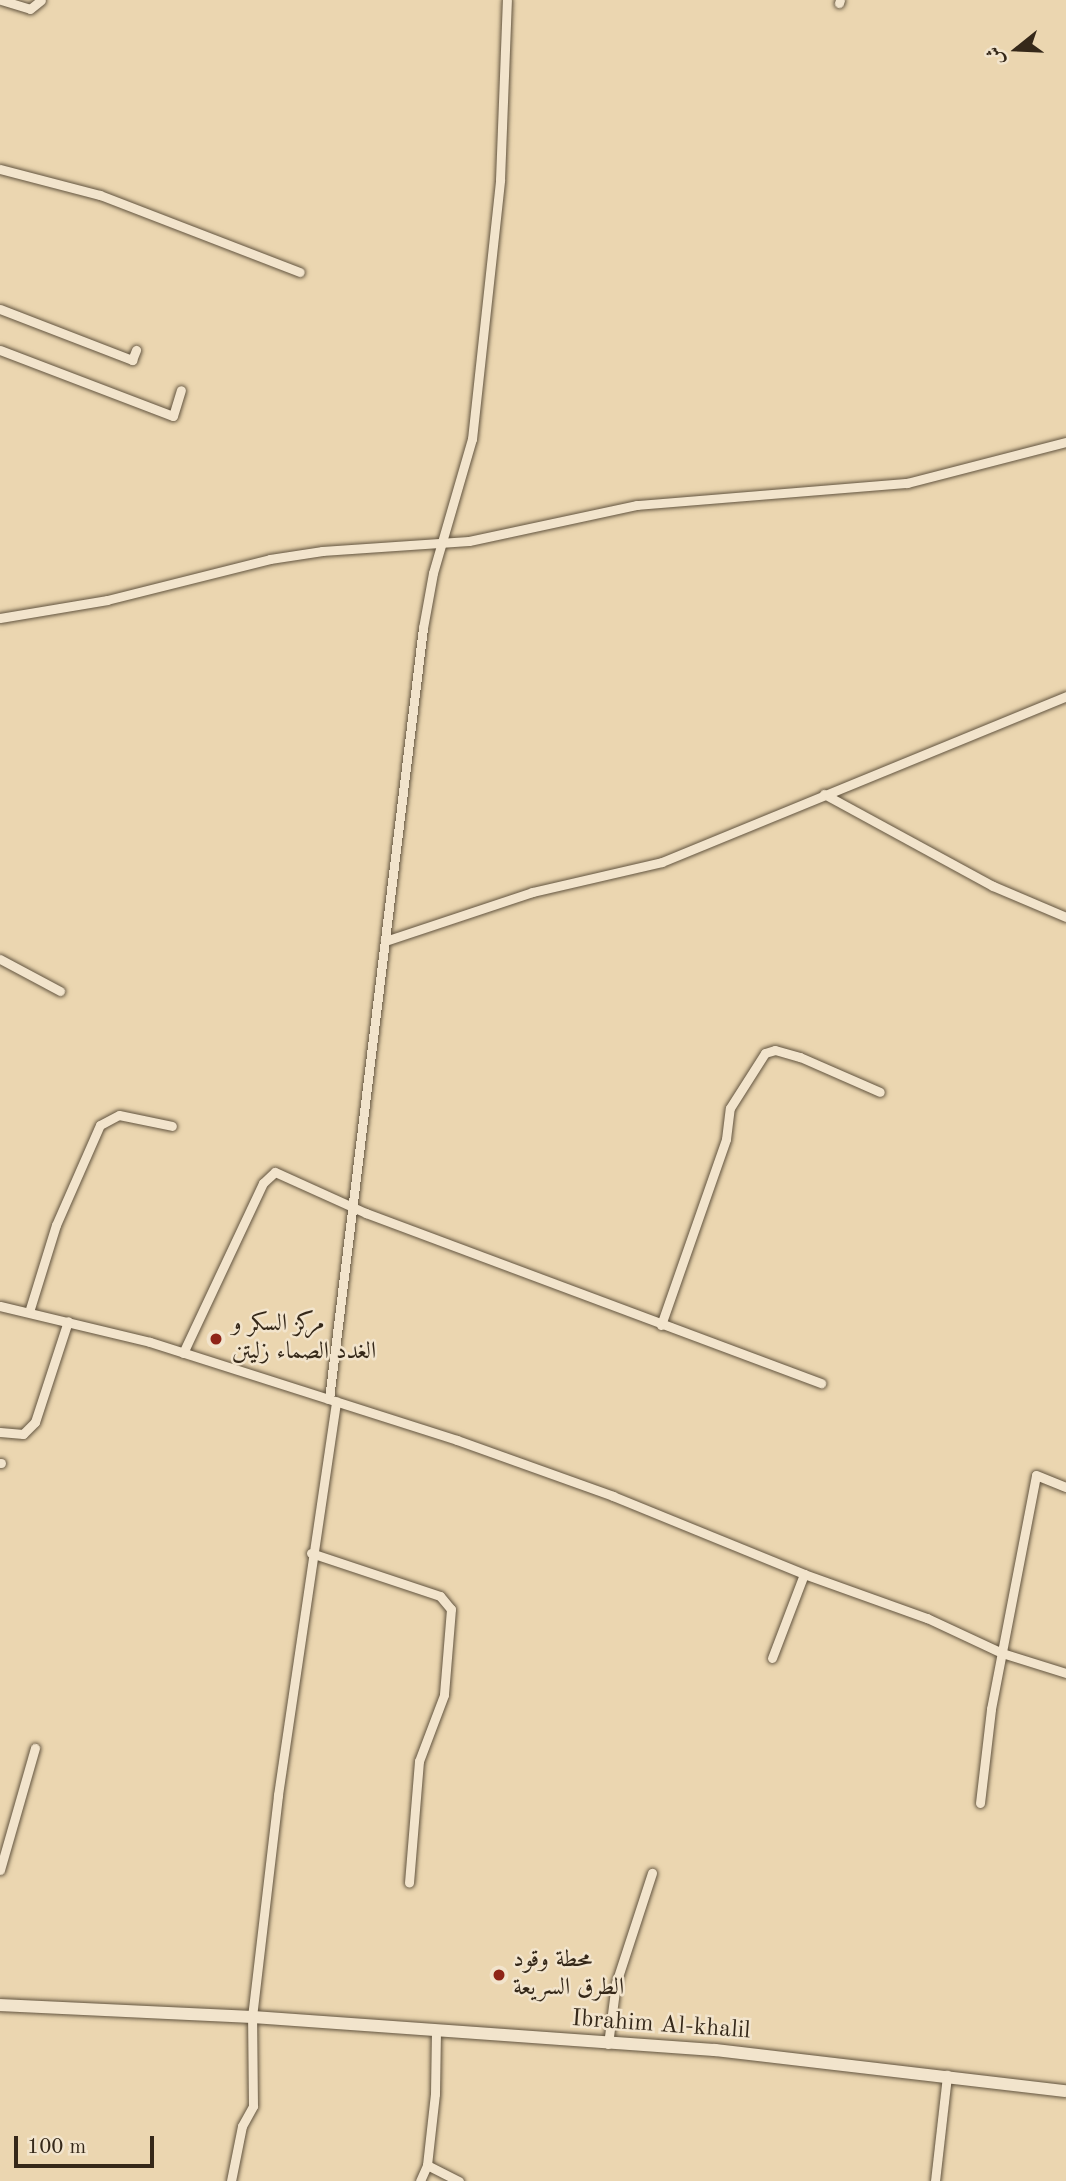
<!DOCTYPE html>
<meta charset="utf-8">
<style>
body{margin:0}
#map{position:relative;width:1066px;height:2181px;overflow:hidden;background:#ebd6b0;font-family:"Old Standard TT",Amiri,serif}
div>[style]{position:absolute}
.roads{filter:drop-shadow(0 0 2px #62543f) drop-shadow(0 0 2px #62543f)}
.street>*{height:9px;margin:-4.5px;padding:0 4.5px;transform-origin:4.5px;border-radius:4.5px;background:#f2e4cc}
.secondary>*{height:12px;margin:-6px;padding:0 6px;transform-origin:6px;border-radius:6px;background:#f2e4cc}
.dots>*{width:19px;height:19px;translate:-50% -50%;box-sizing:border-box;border:4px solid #f2e4cc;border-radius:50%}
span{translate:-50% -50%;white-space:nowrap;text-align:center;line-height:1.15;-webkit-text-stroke:5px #f2e4cc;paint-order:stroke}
.poi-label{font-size:24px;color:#352819}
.left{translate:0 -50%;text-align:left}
.street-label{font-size:24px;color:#352819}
.north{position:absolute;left:982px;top:14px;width:70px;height:70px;-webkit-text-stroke:5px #f2e4cc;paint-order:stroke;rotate:252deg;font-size:19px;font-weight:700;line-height:28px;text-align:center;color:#352819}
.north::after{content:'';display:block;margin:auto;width:24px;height:32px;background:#352819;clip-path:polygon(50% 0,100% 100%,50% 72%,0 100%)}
.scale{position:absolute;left:14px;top:2136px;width:140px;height:32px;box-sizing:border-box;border:4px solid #352819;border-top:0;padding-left:9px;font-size:21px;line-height:24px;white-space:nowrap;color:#352819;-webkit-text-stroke:5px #f2e4cc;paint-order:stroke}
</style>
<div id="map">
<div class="roads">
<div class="street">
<div style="left:1px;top:0;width:30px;rotate:17deg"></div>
<div style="left:30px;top:9px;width:14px;rotate:-39deg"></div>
<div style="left:839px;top:3px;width:3px;rotate:-72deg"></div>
<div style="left:0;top:169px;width:103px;rotate:14.6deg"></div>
<div style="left:100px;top:195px;width:214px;rotate:21.1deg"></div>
<div style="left:0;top:309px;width:142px;rotate:21.1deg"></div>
<div style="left:132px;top:360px;width:11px;rotate:-68deg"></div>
<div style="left:0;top:350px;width:185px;rotate:20.9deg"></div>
<div style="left:173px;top:416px;width:27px;rotate:-73deg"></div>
<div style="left:0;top:618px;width:109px;rotate:-9.5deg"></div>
<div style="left:107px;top:600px;width:168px;rotate:-14.1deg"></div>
<div style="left:270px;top:559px;width:53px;rotate:-8.7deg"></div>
<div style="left:322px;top:551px;width:147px;rotate:-3.9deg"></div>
<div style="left:469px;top:541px;width:172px;rotate:-12.1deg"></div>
<div style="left:637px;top:505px;width:271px;rotate:-4.7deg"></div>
<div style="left:907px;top:483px;width:164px;rotate:-14.5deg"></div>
<div style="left:824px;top:794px;width:192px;rotate:28.6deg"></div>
<div style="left:993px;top:886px;width:79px;rotate:23deg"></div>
<div style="left:385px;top:941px;width:155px;rotate:-18.4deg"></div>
<div style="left:532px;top:892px;width:133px;rotate:-13deg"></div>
<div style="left:662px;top:862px;width:437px;rotate:-22.3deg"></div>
<div style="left:0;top:959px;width:68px;rotate:28.1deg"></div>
<div style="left:0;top:1306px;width:154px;rotate:13.5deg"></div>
<div style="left:150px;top:1342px;width:322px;rotate:17.7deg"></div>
<div style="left:457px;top:1440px;width:166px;rotate:19.7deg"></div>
<div style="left:613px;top:1496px;width:206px;rotate:22.2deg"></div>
<div style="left:804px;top:1574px;width:131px;rotate:19.7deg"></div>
<div style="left:927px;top:1618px;width:83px;rotate:25deg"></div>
<div style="left:1002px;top:1653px;width:67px;rotate:17.4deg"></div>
<div style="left:29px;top:1312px;width:91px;rotate:-72.8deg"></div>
<div style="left:56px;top:1225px;width:109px;rotate:-66.3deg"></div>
<div style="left:100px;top:1125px;width:21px;rotate:-28deg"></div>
<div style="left:119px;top:1115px;width:54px;rotate:11.7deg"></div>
<div style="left:661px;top:1325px;width:197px;rotate:-70.7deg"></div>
<div style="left:726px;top:1139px;width:31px;rotate:-83deg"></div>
<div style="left:730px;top:1108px;width:65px;rotate:-57.5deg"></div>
<div style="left:765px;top:1053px;width:10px;rotate:-17deg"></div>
<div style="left:775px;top:1050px;width:26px;rotate:16deg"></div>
<div style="left:800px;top:1057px;width:87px;rotate:23.6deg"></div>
<div style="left:183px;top:1353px;width:188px;rotate:-64.8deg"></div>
<div style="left:263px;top:1183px;width:16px;rotate:-43deg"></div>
<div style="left:275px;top:1172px;width:100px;rotate:24.3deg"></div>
<div style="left:366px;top:1213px;width:486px;rotate:20.5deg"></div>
<div style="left:329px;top:1399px;width:777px;rotate:-83.05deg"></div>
<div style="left:423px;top:628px;width:56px;rotate:-79.7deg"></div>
<div style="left:433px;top:573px;width:140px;rotate:-73.8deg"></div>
<div style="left:472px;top:439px;width:261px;rotate:-83.8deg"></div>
<div style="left:500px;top:180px;width:180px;rotate:-87.8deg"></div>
<div style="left:0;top:1432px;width:23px;rotate:5deg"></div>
<div style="left:23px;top:1434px;width:17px;rotate:-45deg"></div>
<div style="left:35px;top:1422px;width:106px;rotate:-71.9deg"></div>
<div style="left:0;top:1463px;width:1px"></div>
<div style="left:311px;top:1553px;width:136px;rotate:18.4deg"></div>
<div style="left:440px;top:1596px;width:17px;rotate:50deg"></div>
<div style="left:451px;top:1609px;width:86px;rotate:94.7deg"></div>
<div style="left:444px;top:1695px;width:71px;rotate:110.7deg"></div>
<div style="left:419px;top:1761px;width:122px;rotate:94.7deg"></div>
<div style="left:772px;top:1658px;width:90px;rotate:-69.1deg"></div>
<div style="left:980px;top:1803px;width:95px;rotate:-83.3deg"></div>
<div style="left:991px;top:1709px;width:238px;rotate:-79.1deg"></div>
<div style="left:1036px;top:1475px;width:32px;rotate:22deg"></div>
<div style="left:0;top:1870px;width:127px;rotate:-74deg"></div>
<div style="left:608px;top:2044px;width:62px;rotate:-82.5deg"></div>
<div style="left:616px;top:1983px;width:116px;rotate:-71.9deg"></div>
<div style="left:427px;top:2165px;width:36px;rotate:27deg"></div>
<div style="left:231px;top:2181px;width:56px;rotate:-78.7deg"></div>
<div style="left:242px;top:2126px;width:23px;rotate:-61deg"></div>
<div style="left:253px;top:2106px;width:89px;rotate:-90.6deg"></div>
<div style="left:252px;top:2017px;width:224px;rotate:-83.3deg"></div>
<div style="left:278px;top:1795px;width:398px;rotate:-81.6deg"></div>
<div style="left:420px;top:2181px;width:17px;rotate:-66deg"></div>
<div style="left:427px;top:2165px;width:71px;rotate:-83.6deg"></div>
<div style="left:435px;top:2094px;width:63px;rotate:-89.1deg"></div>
<div style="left:935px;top:2181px;width:107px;rotate:-83.5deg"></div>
</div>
<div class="secondary">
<div style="left:0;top:2005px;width:252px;rotate:2.7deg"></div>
<div style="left:252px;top:2017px;width:464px;rotate:4.1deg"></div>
<div style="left:715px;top:2050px;width:353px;rotate:6.7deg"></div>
</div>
</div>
<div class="dots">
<div style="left:216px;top:1339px;background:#8f2418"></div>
<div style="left:499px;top:1975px;background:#8f2418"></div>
</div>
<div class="poi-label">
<span class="left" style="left:232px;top:1339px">مركز السكر و<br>الغدد الصماء زليتن</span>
<span class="left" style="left:513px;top:1975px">محطة وقود<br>الطرق السريعة</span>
</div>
<div class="street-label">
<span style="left:661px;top:2026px;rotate:4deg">Ibrahim Al-khalil</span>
</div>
<div class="north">ش</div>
<div class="scale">100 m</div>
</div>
